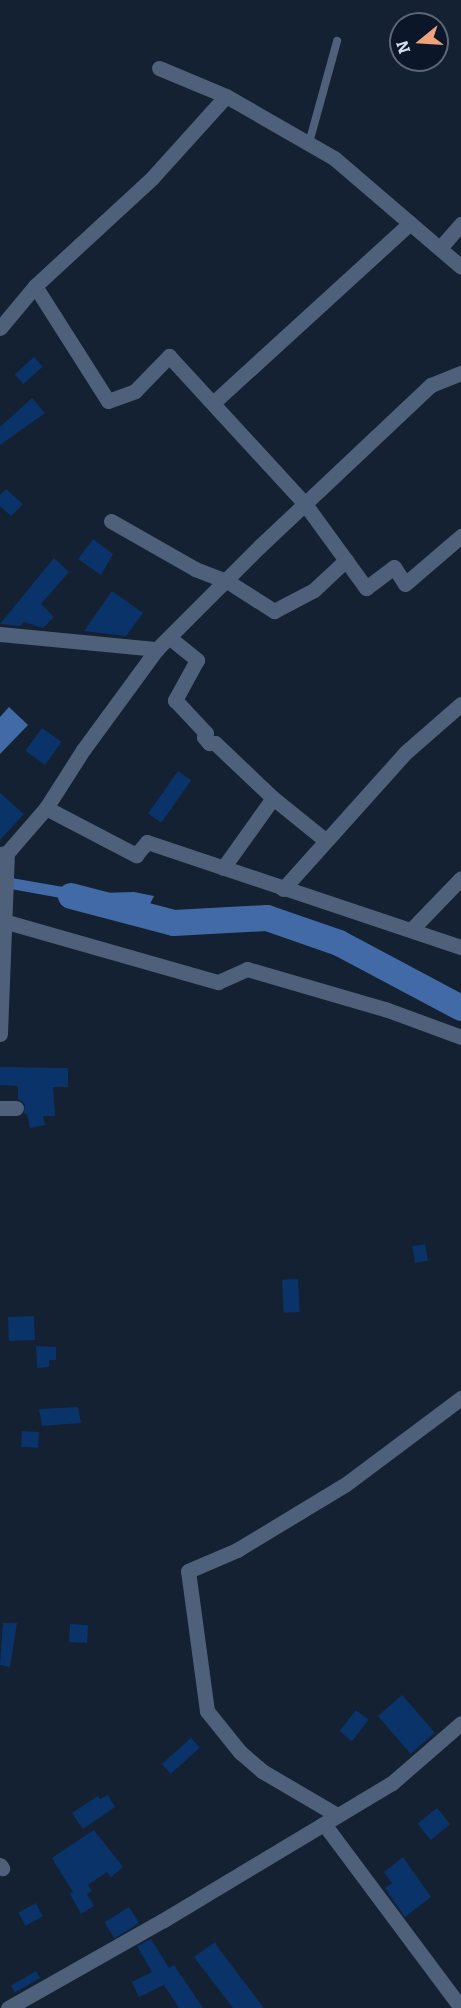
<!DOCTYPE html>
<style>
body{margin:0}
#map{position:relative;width:461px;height:2008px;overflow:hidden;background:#142132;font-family:Bitter,serif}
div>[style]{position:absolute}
.water>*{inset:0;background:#416aa6}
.river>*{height:26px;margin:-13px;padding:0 13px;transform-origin:13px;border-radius:13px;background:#416aa6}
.building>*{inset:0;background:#0a336a;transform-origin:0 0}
.service>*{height:8px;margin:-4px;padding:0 4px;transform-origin:4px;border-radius:4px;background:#4e607a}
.minor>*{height:15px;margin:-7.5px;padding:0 7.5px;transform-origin:7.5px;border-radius:7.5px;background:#4e607a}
span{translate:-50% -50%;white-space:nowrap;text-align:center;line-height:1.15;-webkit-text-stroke:5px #0b1728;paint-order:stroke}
.north{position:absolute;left:389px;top:12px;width:60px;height:60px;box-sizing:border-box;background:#0b1728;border:2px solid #5d6877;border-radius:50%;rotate:252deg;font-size:16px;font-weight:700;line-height:24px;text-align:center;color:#d8e1ed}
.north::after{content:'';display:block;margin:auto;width:21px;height:27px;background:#f0a27a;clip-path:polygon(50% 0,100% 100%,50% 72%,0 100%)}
</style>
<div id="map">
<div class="water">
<div style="clip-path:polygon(9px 707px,28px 725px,0 754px,0 717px)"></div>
<div style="clip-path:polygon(0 876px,98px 893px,134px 892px,154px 896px,149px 906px,133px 901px,99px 905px,0 887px)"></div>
</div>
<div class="river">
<div style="left:71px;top:896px;width:106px;rotate:14.7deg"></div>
<div style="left:174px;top:923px;width:93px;rotate:-3.1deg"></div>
<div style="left:267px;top:918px;width:76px;rotate:19.1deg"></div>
<div style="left:339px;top:943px;width:138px;rotate:28deg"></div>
</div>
<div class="building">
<div style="left:34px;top:357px;width:13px;height:26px;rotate:48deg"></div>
<div style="clip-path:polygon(32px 398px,45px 413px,0 445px,0 427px)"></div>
<div style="clip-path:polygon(6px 489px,23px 504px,11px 516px,0 506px,0 495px)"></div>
<div style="clip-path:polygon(93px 539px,113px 554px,101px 575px,78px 559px)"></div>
<div style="clip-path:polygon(54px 558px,69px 572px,41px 604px,54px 617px,43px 628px,24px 622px,20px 626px,0 624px)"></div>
<div style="clip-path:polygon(112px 591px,143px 613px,126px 636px,84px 631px)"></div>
<div style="left:42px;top:728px;width:24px;height:28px;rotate:36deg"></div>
<div style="left:178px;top:771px;width:16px;height:52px;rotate:35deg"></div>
<div style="clip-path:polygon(0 793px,24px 814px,0 840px)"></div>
<div style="clip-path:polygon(0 1067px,68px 1068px,68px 1087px,53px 1087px,55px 1116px,43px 1116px,45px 1125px,30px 1128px,27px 1114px,24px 1114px,25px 1104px,18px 1099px,18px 1086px,0 1085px)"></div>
<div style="left:425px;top:1244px;width:17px;height:13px;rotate:80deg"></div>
<div style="left:298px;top:1279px;width:33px;height:16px;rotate:87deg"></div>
<div style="left:34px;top:1316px;width:24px;height:26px;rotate:88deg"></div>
<div style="clip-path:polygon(36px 1346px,56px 1347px,56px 1360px,49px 1360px,49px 1367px,37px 1368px)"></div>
<div style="clip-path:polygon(78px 1407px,81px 1423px,42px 1426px,39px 1409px)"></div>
<div style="left:22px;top:1431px;width:17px;height:16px;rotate:3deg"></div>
<div style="clip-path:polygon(3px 1623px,17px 1623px,10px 1667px,0 1665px)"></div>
<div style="left:70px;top:1624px;width:18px;height:18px;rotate:3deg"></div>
<div style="left:402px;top:1695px;width:50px;height:32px;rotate:49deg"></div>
<div style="left:356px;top:1710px;width:16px;height:27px;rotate:38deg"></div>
<div style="left:191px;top:1738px;width:13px;height:39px;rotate:48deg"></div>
<div style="clip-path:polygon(108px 1795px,115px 1807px,83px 1829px,72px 1813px,98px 1796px,100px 1799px)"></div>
<div style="left:437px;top:1808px;width:21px;height:25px;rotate:51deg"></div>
<div style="clip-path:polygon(94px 1830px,123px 1867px,111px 1877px,107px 1872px,88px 1885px,92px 1891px,87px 1894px,94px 1906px,81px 1914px,70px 1894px,73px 1892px,52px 1858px)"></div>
<div style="clip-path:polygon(403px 1857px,431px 1897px,405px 1917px,385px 1888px,392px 1883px,384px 1872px)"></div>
<div style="left:36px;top:1903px;width:15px;height:20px;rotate:62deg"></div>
<div style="left:129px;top:1907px;width:19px;height:29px;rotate:58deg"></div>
<div style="clip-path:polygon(151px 1939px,169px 1968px,174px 1965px,203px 2008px,179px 2008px,164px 1985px,139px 1997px,132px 1982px,152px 1972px,137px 1946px)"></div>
<div style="clip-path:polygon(215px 1942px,219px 1949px,264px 2008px,233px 2008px,194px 1957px)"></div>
<div style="left:36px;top:1971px;width:8px;height:29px;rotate:60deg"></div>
</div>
<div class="service">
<div style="left:309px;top:143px;width:106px;rotate:-74.6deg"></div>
</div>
<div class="minor">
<div style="left:159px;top:68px;width:73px;rotate:22.7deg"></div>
<div style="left:226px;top:96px;width:125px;rotate:29.9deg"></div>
<div style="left:334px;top:158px;width:167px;rotate:40.6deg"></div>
<div style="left:440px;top:248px;width:32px;rotate:-49deg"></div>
<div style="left:35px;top:286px;width:136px;rotate:57.6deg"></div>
<div style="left:108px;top:401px;width:29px;rotate:-20deg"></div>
<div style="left:135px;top:391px;width:49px;rotate:-45.8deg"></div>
<div style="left:169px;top:356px;width:201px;rotate:47.4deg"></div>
<div style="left:305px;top:504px;width:104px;rotate:54deg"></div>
<div style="left:366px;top:588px;width:35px;rotate:-37deg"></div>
<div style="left:394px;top:567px;width:20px;rotate:57deg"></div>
<div style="left:405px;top:584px;width:74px;rotate:-40.6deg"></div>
<div style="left:0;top:328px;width:55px;rotate:-50.2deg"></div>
<div style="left:35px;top:286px;width:159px;rotate:-42.7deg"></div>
<div style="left:152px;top:178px;width:110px;rotate:-47.9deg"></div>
<div style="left:213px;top:403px;width:267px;rotate:-42.4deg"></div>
<div style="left:111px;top:521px;width:97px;rotate:29.7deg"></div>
<div style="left:195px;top:569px;width:34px;rotate:21deg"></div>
<div style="left:227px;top:581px;width:56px;rotate:32.6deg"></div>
<div style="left:274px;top:611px;width:45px;rotate:-27.7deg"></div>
<div style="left:314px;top:590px;width:44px;rotate:-43.2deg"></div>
<div style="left:0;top:634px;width:158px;rotate:5.5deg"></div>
<div style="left:170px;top:638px;width:35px;rotate:39deg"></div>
<div style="left:197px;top:660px;width:46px;rotate:118.8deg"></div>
<div style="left:175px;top:700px;width:45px;rotate:46.8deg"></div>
<div style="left:206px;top:733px;width:4px;rotate:117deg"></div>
<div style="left:204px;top:737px;width:8px;rotate:50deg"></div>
<div style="left:209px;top:743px;width:6px"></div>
<div style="left:215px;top:743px;width:80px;rotate:43.5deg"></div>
<div style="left:46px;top:808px;width:102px;rotate:27.6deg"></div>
<div style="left:136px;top:855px;width:17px;rotate:-50deg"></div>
<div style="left:147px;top:842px;width:331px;rotate:18.5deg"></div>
<div style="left:0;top:854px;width:7px;rotate:-8deg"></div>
<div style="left:7px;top:853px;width:60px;rotate:-49.1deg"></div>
<div style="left:46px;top:808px;width:69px;rotate:-57.5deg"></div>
<div style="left:83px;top:750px;width:125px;rotate:-53.8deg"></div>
<div style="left:157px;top:649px;width:146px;rotate:-45deg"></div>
<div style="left:260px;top:546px;width:235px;rotate:-43.3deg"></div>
<div style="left:431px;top:385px;width:32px;rotate:-22deg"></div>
<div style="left:223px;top:868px;width:86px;rotate:-54.5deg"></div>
<div style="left:273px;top:798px;width:67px;rotate:38.9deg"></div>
<div style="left:283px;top:889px;width:184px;rotate:-48.1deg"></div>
<div style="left:406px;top:752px;width:73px;rotate:-41.1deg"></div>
<div style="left:0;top:920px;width:227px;rotate:15.9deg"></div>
<div style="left:218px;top:982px;width:32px;rotate:-24deg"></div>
<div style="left:247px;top:969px;width:144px;rotate:16.2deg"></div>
<div style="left:385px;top:1009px;width:81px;rotate:20.2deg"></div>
<div style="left:411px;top:930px;width:72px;rotate:-46.1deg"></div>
<div style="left:0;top:1034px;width:181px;rotate:-87.8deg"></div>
<div style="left:0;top:1108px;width:16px"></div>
<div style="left:337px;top:1815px;width:87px;rotate:-149.6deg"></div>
<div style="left:262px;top:1771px;width:29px;rotate:-139deg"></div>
<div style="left:240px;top:1752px;width:53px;rotate:-128.8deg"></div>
<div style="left:207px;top:1711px;width:141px;rotate:-97.7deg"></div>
<div style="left:188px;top:1571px;width:53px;rotate:-23.2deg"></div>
<div style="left:237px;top:1550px;width:127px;rotate:-31.2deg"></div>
<div style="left:346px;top:1484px;width:144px;rotate:-36.8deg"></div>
<div style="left:324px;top:1824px;width:229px;rotate:53.3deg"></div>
<div style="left:0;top:1865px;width:4px;rotate:56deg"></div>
<div style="left:8px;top:2008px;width:177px;rotate:-29.5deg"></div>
<div style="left:162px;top:1921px;width:268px;rotate:-31deg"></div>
<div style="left:392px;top:1783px;width:91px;rotate:-41deg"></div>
</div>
<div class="north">N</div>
</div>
